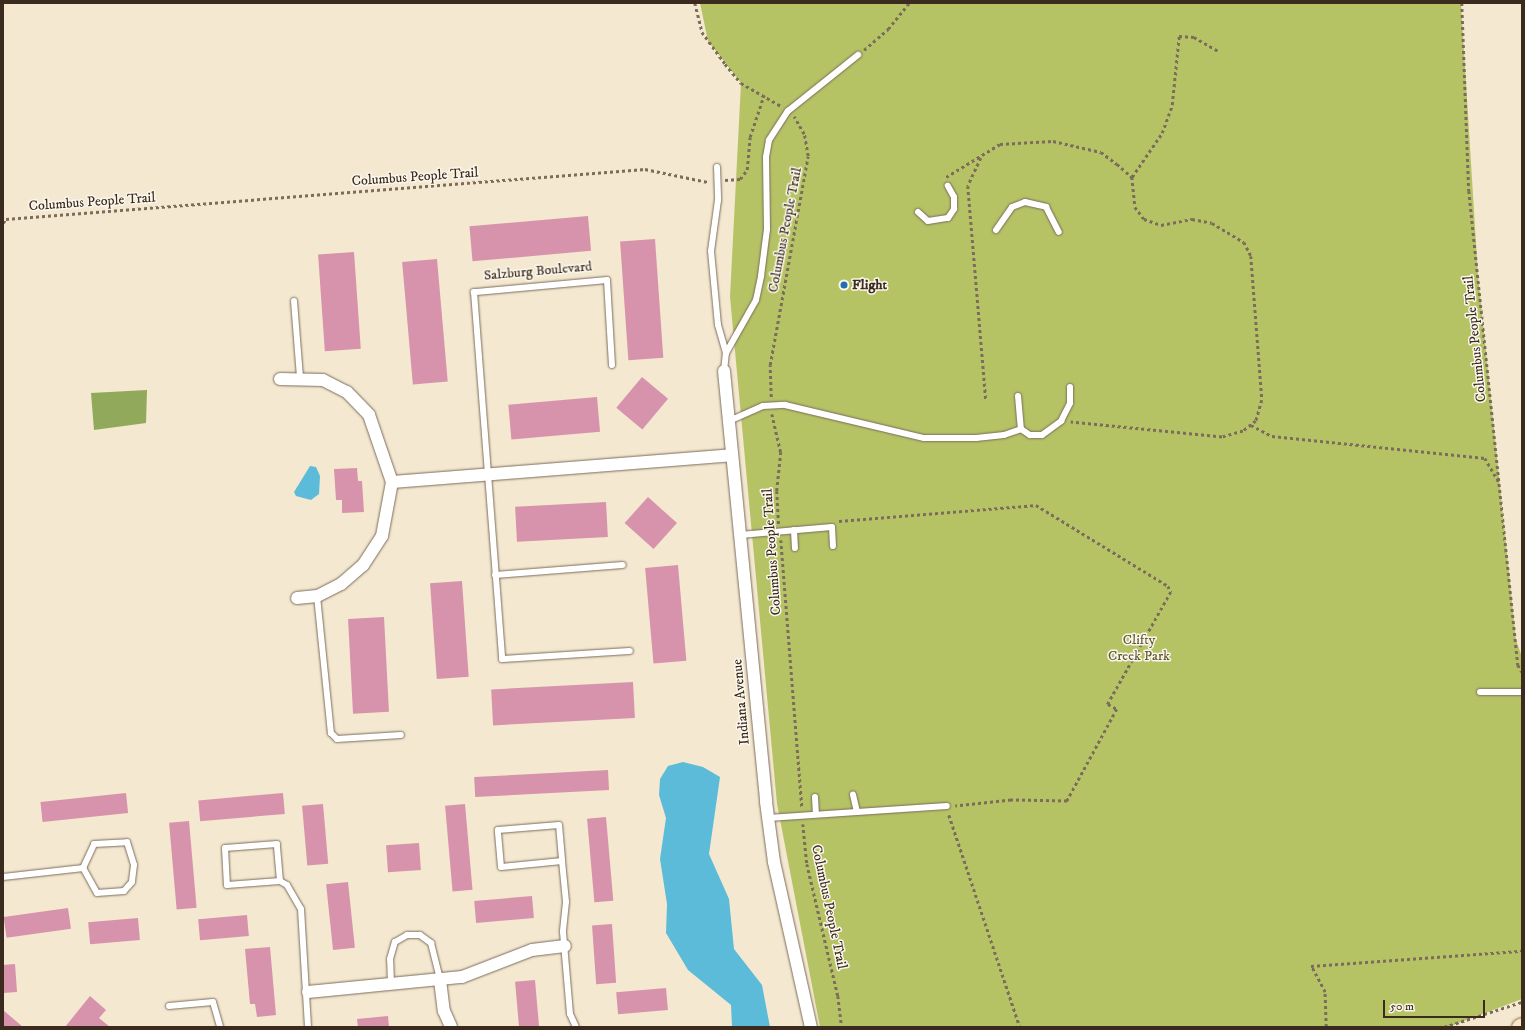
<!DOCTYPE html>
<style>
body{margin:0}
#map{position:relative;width:1525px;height:1030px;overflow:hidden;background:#f4e8d0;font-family:"IM FELL DW Pica",serif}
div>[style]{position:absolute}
.green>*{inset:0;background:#b6c365}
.forest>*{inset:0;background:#90a95a}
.water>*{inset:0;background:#5bbbd9}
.building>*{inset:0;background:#d793ab;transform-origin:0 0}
.path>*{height:2.5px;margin-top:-1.25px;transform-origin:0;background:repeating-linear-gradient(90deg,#7c6c5c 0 3px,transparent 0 6px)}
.roads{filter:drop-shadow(0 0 1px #7c6c5c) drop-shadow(0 0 1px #7c6c5c)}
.lane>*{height:6px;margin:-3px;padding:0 3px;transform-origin:3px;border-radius:3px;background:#fff}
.street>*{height:12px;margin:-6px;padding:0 6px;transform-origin:6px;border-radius:6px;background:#fff}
.secondary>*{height:17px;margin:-8.5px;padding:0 8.5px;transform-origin:8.5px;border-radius:8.5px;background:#fde5c5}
.dots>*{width:11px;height:11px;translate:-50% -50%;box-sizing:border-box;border:2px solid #fbf7ec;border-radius:50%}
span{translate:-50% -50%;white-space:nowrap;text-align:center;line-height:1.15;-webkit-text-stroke:3px #fbf7ec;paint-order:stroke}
.street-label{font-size:14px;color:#3b2a1e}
.poi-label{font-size:14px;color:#3b2a1e;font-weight:700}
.left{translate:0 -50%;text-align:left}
.park-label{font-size:14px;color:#605833}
.frame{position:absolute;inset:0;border:4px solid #3b2a1e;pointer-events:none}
.scale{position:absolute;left:1383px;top:1000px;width:102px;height:18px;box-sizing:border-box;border:2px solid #3b2a1e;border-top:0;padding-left:5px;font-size:12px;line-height:14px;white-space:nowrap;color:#3b2a1e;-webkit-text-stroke:3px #fbf7ec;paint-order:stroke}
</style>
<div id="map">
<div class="green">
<div style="clip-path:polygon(700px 3px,1461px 3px,1478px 275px,1516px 640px,1522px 657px,1522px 999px,1448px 1027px,820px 1027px,777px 804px,730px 297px,741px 83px,708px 41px)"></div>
</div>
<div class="forest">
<div style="clip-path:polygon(147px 390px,146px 423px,94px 430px,91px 393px)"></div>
</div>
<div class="water">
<div style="clip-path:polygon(310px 466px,316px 467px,320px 476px,319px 494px,311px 500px,296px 496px,294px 492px)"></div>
<div style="clip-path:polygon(683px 762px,703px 767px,720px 777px,709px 854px,729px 899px,734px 949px,762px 985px,770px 1027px,732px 1027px,731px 1005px,688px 970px,666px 933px,667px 904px,660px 859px,666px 818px,659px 795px,660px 779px,668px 766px)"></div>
</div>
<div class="building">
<div style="left:588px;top:216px;width:35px;height:119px;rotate:85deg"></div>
<div style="left:655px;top:239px;width:119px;height:35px;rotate:86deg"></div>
<div style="left:354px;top:252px;width:97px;height:36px;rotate:86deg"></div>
<div style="left:437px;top:259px;width:123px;height:35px;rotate:85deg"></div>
<div style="left:642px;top:377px;width:34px;height:40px;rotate:40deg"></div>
<div style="left:597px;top:397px;width:35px;height:89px;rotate:85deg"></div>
<div style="clip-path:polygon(357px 468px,358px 481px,362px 481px,364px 512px,342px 513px,342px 500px,336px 500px,334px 469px)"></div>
<div style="left:648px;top:497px;width:39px;height:35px;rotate:42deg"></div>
<div style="left:606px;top:502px;width:35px;height:91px;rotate:87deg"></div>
<div style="left:678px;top:565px;width:96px;height:33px;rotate:85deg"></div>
<div style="left:462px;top:581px;width:96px;height:32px;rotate:86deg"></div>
<div style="left:384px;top:617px;width:95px;height:36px;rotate:87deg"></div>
<div style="left:633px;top:682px;width:36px;height:142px;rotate:87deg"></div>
<div style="left:608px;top:770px;width:20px;height:134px;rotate:87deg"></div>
<div style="left:126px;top:793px;width:20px;height:86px;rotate:84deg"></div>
<div style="left:283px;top:793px;width:21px;height:85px;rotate:85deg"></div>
<div style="left:323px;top:804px;width:60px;height:21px;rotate:85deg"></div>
<div style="left:465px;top:804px;width:86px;height:20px;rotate:85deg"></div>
<div style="left:606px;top:817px;width:84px;height:19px;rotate:85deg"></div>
<div style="left:189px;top:821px;width:87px;height:20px;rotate:85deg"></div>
<div style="left:419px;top:843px;width:27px;height:33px;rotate:86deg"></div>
<div style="left:348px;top:882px;width:66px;height:22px;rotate:84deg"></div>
<div style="left:532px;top:896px;width:22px;height:58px;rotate:85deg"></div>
<div style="left:68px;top:908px;width:21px;height:65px;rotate:82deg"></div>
<div style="left:247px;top:915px;width:21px;height:49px;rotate:85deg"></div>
<div style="left:138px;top:918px;width:22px;height:50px;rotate:85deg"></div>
<div style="left:612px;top:924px;width:59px;height:20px;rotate:86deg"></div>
<div style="clip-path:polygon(270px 947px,276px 1015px,257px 1017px,255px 1004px,250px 1004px,245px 949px)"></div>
<div style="clip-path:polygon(15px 964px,17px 992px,3px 993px,3px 965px)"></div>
<div style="left:535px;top:980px;width:47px;height:20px;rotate:85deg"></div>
<div style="left:666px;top:988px;width:22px;height:50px;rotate:85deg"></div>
<div style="clip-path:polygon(90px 996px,106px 1010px,99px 1018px,110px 1027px,65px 1027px)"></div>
<div style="clip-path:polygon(3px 1010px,23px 1027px,3px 1027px)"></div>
<div style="clip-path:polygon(388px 1016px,389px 1027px,358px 1027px,357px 1019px)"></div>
</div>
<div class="path">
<div style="left:695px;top:3px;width:30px;rotate:76deg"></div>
<div style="left:702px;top:32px;width:39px;rotate:54deg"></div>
<div style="left:725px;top:64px;width:25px;rotate:50deg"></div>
<div style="left:741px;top:83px;width:46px;rotate:29.9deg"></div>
<div style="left:1462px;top:3px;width:188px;rotate:87.9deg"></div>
<div style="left:1469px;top:191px;width:477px;rotate:84.1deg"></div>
<div style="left:1518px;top:665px;width:8px;rotate:60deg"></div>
<div style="left:864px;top:50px;width:32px;rotate:-41deg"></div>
<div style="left:888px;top:29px;width:33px;rotate:-51deg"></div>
<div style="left:981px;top:158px;width:31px;rotate:115deg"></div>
<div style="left:968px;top:186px;width:214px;rotate:85.2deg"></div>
<div style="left:946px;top:177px;width:63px;rotate:-31.4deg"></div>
<div style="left:1000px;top:144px;width:53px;rotate:-3.2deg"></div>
<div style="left:1053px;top:141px;width:49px;rotate:12.9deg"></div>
<div style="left:1101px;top:152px;width:20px;rotate:37deg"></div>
<div style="left:1117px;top:164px;width:20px;rotate:41deg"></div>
<div style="left:1132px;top:177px;width:30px;rotate:84deg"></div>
<div style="left:1135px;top:207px;width:15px;rotate:53deg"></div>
<div style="left:1144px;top:219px;width:18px;rotate:19deg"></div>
<div style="left:1161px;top:225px;width:32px;rotate:-11deg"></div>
<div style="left:1192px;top:219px;width:20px;rotate:11deg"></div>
<div style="left:1212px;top:223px;width:37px;rotate:31deg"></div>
<div style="left:1244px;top:242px;width:16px;rotate:63deg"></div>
<div style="left:1251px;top:256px;width:144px;rotate:85.6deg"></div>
<div style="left:1262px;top:400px;width:22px;rotate:106deg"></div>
<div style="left:1256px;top:421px;width:16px;rotate:142deg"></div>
<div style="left:1243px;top:431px;width:22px;rotate:164deg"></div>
<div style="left:1222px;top:437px;width:152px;rotate:-174.3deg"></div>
<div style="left:1132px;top:177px;width:53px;rotate:-55.7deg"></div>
<div style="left:1162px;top:133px;width:30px;rotate:-70deg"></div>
<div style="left:1172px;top:105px;width:69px;rotate:-84.2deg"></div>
<div style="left:1179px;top:36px;width:15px;rotate:4deg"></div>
<div style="left:1194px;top:37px;width:28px;rotate:30deg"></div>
<div style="left:725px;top:180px;width:15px;rotate:-4deg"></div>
<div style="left:740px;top:179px;width:11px;rotate:-52deg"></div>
<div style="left:747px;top:170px;width:33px;rotate:-85deg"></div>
<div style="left:750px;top:137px;width:44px;rotate:-71.6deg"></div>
<div style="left:3px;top:223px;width:5px;rotate:-53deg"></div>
<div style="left:6px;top:219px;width:641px;rotate:-4.47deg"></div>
<div style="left:645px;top:169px;width:64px;rotate:11.7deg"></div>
<div style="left:771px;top:397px;width:32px;rotate:-92deg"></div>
<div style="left:770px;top:365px;width:212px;rotate:-79.7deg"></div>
<div style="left:808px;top:156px;width:22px;rotate:-100deg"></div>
<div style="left:804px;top:134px;width:20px;rotate:-120deg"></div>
<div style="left:772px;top:414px;width:39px;rotate:77deg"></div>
<div style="left:781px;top:452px;width:39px;rotate:96deg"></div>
<div style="left:777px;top:491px;width:33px;rotate:87deg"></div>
<div style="left:1251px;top:425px;width:24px;rotate:28deg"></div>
<div style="left:1272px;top:436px;width:214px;rotate:5.9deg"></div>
<div style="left:1485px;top:458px;width:28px;rotate:60deg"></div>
<div style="left:839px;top:521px;width:198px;rotate:-4.6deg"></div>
<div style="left:1036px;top:505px;width:155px;rotate:31.5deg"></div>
<div style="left:1168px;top:586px;width:7px;rotate:63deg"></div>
<div style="left:1171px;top:592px;width:129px;rotate:119.4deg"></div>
<div style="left:1108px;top:704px;width:10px;rotate:29deg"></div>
<div style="left:1117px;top:709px;width:105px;rotate:118.5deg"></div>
<div style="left:1067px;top:801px;width:56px;rotate:-179deg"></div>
<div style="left:1011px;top:800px;width:56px;rotate:173.9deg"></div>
<div style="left:781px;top:540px;width:268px;rotate:85.5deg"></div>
<div style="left:949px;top:815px;width:224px;rotate:71.5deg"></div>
<div style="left:803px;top:824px;width:40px;rotate:84.3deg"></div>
<div style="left:807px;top:864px;width:136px;rotate:76.8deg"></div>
<div style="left:838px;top:996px;width:31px;rotate:83deg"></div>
<div style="left:1326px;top:1027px;width:35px;rotate:-92deg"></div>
<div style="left:1325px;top:992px;width:30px;rotate:-118deg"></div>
<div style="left:1311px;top:966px;width:212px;rotate:-4.1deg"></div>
<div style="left:1444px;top:1027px;width:82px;rotate:-17.8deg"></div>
</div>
<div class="roads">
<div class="lane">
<div style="left:717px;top:167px;width:33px;rotate:88deg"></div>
<div style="left:718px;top:200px;width:51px;rotate:97.8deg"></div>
<div style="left:711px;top:251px;width:74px;rotate:84.6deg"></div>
<div style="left:718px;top:325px;width:29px;rotate:74deg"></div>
<div style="left:918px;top:212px;width:13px;rotate:42deg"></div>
<div style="left:928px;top:221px;width:20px;rotate:-9deg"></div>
<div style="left:948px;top:218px;width:11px;rotate:-56deg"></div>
<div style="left:954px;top:209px;width:12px;rotate:-90deg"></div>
<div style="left:954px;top:197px;width:13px;rotate:-119deg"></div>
<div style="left:996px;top:230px;width:28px;rotate:-55deg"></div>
<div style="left:1012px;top:207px;width:14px;rotate:-21deg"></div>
<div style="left:1025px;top:202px;width:22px;rotate:13deg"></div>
<div style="left:1046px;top:207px;width:28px;rotate:63deg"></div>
<div style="left:294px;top:301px;width:77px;rotate:85.5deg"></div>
<div style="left:612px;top:365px;width:85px;rotate:-93.4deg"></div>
<div style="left:607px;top:280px;width:134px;rotate:174.8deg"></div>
<div style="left:474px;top:292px;width:368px;rotate:85.6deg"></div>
<div style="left:502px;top:659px;width:128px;rotate:-3.6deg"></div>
<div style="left:724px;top:371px;width:18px;rotate:-84deg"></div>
<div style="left:726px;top:353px;width:61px;rotate:-60.5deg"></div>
<div style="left:756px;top:300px;width:25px;rotate:-78deg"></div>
<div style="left:761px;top:276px;width:47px;rotate:-82.7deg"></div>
<div style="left:767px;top:229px;width:72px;rotate:-90.8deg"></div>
<div style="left:766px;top:157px;width:17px;rotate:-80deg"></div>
<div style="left:769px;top:140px;width:35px;rotate:-57deg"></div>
<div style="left:788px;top:111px;width:90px;rotate:-38.7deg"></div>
<div style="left:1018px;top:396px;width:33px;rotate:85deg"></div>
<div style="left:1021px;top:429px;width:11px;rotate:34deg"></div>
<div style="left:1030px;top:435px;width:12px"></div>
<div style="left:1042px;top:435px;width:24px;rotate:-36deg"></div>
<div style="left:1061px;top:421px;width:20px;rotate:-63deg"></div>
<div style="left:1070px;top:403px;width:16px;rotate:-90deg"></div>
<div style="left:729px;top:421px;width:37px;rotate:-24deg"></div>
<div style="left:763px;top:406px;width:22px;rotate:-3deg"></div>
<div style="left:785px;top:405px;width:143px;rotate:13.4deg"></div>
<div style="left:924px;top:438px;width:52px"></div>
<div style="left:976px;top:438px;width:28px;rotate:-6deg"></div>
<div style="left:1004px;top:435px;width:18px;rotate:-19deg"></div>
<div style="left:794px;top:530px;width:18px;rotate:87deg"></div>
<div style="left:740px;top:535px;width:92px;rotate:-5deg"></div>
<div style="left:832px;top:527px;width:19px;rotate:87deg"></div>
<div style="left:495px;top:575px;width:128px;rotate:-4.5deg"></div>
<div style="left:317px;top:596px;width:138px;rotate:84.2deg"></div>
<div style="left:331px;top:733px;width:8px;rotate:45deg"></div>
<div style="left:337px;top:739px;width:64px;rotate:-3.6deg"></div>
<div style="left:1480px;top:692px;width:42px"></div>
<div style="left:815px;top:797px;width:17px;rotate:87deg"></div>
<div style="left:857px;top:812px;width:90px;rotate:-3.8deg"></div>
<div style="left:768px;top:818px;width:89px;rotate:-3.9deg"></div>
<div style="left:857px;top:812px;width:18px;rotate:-103deg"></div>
<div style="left:127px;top:842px;width:24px;rotate:73deg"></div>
<div style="left:134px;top:865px;width:17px;rotate:97deg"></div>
<div style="left:132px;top:882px;width:12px;rotate:132deg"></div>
<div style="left:124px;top:891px;width:27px;rotate:176deg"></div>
<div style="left:97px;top:893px;width:29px;rotate:-119deg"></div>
<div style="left:83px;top:868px;width:26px;rotate:-65deg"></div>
<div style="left:94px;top:844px;width:33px;rotate:-3deg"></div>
<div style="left:562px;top:861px;width:61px;rotate:174.4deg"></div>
<div style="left:501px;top:867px;width:37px;rotate:-95deg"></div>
<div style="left:498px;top:830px;width:61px;rotate:-4.7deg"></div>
<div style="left:559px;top:825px;width:36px;rotate:85deg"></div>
<div style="left:562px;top:861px;width:41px;rotate:84.4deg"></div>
<div style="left:566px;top:902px;width:30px;rotate:96deg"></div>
<div style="left:563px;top:932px;width:82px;rotate:85.1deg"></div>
<div style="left:570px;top:1014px;width:14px;rotate:65deg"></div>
<div style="left:3px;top:877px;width:81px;rotate:-6.4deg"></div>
<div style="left:280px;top:881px;width:37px;rotate:-95deg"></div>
<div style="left:277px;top:844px;width:52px;rotate:175.6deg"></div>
<div style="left:225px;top:848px;width:37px;rotate:87deg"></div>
<div style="left:227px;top:885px;width:53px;rotate:-4.3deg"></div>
<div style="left:280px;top:881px;width:8px;rotate:30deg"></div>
<div style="left:287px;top:885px;width:28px;rotate:60deg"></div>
<div style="left:301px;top:909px;width:118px;rotate:86.6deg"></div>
<div style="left:391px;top:984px;width:25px;rotate:-92deg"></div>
<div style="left:390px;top:959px;width:18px;rotate:-74deg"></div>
<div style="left:395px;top:942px;width:14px;rotate:-30deg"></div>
<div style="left:407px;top:935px;width:13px"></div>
<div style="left:420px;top:935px;width:14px;rotate:36deg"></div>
<div style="left:431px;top:943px;width:38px;rotate:76deg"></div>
<div style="left:169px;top:1006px;width:44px;rotate:-5.2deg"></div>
<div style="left:213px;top:1002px;width:26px;rotate:74deg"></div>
</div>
<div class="street">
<div style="left:724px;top:371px;width:433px;rotate:84.4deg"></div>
<div style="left:766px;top:802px;width:61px;rotate:82.4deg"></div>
<div style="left:774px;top:862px;width:169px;rotate:77.4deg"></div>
<div style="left:280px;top:379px;width:43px;rotate:1.3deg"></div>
<div style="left:323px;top:380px;width:27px;rotate:27deg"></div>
<div style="left:347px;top:392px;width:32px;rotate:46deg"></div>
<div style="left:369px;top:415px;width:71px;rotate:71.1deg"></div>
<div style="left:392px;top:482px;width:55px;rotate:100.5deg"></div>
<div style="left:382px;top:536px;width:35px;rotate:123deg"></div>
<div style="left:363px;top:565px;width:29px;rotate:139deg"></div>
<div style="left:341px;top:584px;width:27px;rotate:153deg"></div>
<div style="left:317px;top:596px;width:20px;rotate:174deg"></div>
<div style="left:392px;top:482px;width:341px;rotate:-4.5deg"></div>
<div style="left:440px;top:980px;width:31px;rotate:83deg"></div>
<div style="left:444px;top:1011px;width:17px;rotate:66deg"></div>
<div style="left:308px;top:992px;width:155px;rotate:-5.6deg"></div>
<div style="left:462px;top:977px;width:75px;rotate:-21.1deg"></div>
<div style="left:532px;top:950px;width:33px;rotate:-7deg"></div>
</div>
<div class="secondary">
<div style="left:1520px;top:1027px;width:2px;rotate:-27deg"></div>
</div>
</div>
<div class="dots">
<div style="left:844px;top:285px;background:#1f6fb2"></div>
</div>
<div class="street-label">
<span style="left:415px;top:177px;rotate:-4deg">Columbus People Trail</span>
<span style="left:92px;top:202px;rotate:-4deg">Columbus People Trail</span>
<span style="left:785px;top:230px;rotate:-79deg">Columbus People Trail</span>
<span style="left:538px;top:271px;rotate:-5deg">Salzburg Boulevard</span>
<span style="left:1475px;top:339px;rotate:-96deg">Columbus People Trail</span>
<span style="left:772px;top:552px;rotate:-94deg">Columbus People Trail</span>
<span style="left:741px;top:702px;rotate:-95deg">Indiana Avenue</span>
<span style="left:829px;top:907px;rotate:78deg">Columbus People Trail</span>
</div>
<div class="poi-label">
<span class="left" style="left:852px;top:285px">Flight</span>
</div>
<div class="park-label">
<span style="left:1139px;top:648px">Clifty<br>Creek Park</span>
</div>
<div class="frame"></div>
<div class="scale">50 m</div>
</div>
